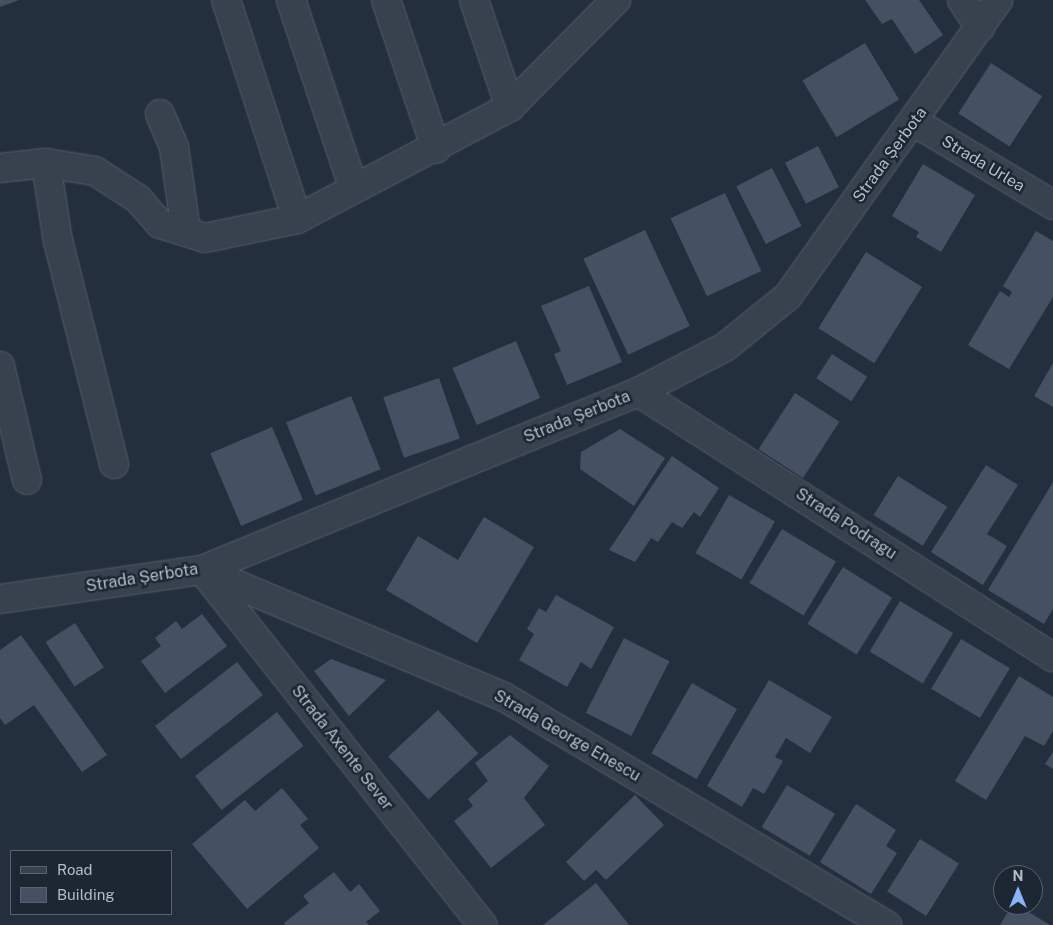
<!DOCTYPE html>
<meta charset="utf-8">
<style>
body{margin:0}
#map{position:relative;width:1053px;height:925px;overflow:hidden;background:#242f3e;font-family:"Public Sans",sans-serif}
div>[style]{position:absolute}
.building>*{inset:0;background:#455162;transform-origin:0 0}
.roads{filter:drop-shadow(0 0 1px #565f6c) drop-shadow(0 0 1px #565f6c)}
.minor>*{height:28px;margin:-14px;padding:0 14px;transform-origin:14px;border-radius:14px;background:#38414e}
span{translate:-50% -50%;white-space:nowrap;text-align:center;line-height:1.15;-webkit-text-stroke:5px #1d2633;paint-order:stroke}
.street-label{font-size:16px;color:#b4bcc9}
.legend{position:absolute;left:10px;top:850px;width:162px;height:65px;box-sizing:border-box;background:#1d2633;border:1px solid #59626f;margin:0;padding:6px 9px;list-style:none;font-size:15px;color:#b4bcc9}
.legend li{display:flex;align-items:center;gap:10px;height:25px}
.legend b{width:25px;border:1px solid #59626f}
.north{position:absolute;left:993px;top:865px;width:50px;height:50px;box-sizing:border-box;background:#1d2633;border:1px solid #59626f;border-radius:50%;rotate:0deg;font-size:14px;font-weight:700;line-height:20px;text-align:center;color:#b4bcc9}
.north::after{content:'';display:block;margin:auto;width:18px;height:22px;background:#8ab4f8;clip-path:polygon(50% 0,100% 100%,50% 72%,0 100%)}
</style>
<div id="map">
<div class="building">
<div style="clip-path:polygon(0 0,19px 0,0 7px)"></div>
<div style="clip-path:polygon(865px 0,919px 0,943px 35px,915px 54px,892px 19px,882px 24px)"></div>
<div style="left:865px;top:43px;width:66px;height:73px;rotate:59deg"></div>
<div style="left:991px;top:63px;width:61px;height:60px;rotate:33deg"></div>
<div style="left:818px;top:146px;width:46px;height:37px;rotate:63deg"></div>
<div style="clip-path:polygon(923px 164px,975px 195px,941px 252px,916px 237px,919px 232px,892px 216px)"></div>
<div style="left:772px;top:168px;width:65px;height:40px;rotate:63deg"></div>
<div style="left:725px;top:193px;width:86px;height:60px;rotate:65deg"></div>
<div style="left:645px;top:230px;width:106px;height:68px;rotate:65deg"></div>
<div style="clip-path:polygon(1036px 231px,1053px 241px,1053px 297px,1009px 369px,968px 345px,1000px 291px,1009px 297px,1012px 292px,1003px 286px)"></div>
<div style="left:866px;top:252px;width:66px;height:90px;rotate:32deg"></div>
<div style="clip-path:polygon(589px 286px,622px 362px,567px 385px,554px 354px,561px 351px,541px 306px)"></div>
<div style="left:516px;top:341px;width:62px;height:69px;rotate:67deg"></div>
<div style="left:832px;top:354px;width:42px;height:29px;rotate:33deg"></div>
<div style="clip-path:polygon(1053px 363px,1053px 407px,1034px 396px)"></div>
<div style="left:439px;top:378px;width:64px;height:59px;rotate:71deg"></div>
<div style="left:795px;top:393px;width:53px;height:67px;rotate:33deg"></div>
<div style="left:351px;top:396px;width:79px;height:70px;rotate:68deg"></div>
<div style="left:272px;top:427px;width:79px;height:67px;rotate:67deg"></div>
<div style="clip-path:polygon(620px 429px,665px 458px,634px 506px,580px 469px,581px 452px)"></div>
<div style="clip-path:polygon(672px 456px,719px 488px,700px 517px,694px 512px,682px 528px,672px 522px,658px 542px,651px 538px,635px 562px,609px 550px)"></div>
<div style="clip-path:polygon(986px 465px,1018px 485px,987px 534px,1007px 546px,983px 585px,931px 552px)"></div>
<div style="left:898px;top:476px;width:58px;height:46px;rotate:32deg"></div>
<div style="clip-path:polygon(1053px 482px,1053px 609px,1044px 624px,988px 590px)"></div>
<div style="left:729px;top:495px;width:53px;height:67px;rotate:30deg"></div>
<div style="clip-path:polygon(484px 517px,534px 547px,477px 643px,386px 590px,418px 536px,458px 560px)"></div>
<div style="left:782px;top:529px;width:63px;height:63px;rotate:31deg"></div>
<div style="left:843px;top:567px;width:58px;height:67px;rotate:32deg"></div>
<div style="clip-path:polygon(556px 595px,614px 627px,591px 669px,581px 662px,567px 687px,519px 660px,534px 634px,527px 629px,539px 608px,546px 612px)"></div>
<div style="left:900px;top:601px;width:62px;height:59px;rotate:31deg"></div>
<div style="clip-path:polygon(202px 614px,227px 646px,165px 693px,141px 661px,161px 646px,155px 638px,176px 621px,182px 629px)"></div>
<div style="left:75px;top:623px;width:53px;height:35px;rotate:57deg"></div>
<div style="clip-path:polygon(21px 635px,107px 755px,82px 772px,34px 705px,5px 725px,0 718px,0 650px)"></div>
<div style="left:624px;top:638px;width:51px;height:84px;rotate:27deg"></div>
<div style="left:961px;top:639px;width:57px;height:58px;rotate:31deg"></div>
<div style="clip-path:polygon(331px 659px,386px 680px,349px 716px,314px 671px)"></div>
<div style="left:237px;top:662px;width:42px;height:104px;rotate:52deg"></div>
<div style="clip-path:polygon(1019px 676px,1053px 697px,1053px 731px,1044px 746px,1025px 736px,986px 800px,955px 781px)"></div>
<div style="clip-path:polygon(769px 680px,832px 717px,810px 753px,786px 738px,775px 757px,783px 761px,764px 794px,753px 788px,742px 807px,707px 786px)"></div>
<div style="left:692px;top:683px;width:52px;height:81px;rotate:30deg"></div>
<div style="left:438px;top:710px;width:59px;height:68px;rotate:47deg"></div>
<div style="left:277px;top:712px;width:43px;height:104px;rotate:52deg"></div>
<div style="clip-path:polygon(510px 735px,549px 766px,524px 798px,545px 825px,491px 868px,454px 821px,473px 806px,468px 799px,488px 781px,475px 763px)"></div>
<div style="clip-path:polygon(1053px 752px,1053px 769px,1045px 764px)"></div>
<div style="left:787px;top:785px;width:56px;height:49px;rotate:31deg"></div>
<div style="clip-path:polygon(282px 788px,308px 819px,300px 825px,319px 848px,247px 909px,192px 844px,245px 800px,255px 811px)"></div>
<div style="clip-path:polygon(635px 795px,664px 825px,606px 880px,596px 870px,584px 881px,566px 862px)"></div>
<div style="clip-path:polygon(856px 804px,896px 830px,886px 846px,897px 853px,871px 894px,820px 862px)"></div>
<div style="left:920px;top:839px;width:46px;height:62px;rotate:32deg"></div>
<div style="clip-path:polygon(334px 872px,350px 892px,359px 884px,380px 911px,366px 922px,369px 925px,285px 925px,284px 923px,309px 903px,303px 896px)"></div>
<div style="clip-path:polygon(596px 883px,629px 925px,543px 925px)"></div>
<div style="clip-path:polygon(1012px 905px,1017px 905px,1050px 925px,1000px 925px)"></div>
</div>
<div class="roads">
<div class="minor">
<div style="left:226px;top:0;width:230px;rotate:72deg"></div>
<div style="left:291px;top:0;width:199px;rotate:71.6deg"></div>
<div style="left:386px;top:0;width:157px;rotate:71.4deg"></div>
<div style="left:474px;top:0;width:113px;rotate:71.4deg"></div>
<div style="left:962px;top:0;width:33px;rotate:57deg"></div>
<div style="left:160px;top:114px;width:36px;rotate:67deg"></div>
<div style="left:174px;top:147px;width:85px;rotate:81.9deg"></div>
<div style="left:914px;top:122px;width:162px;rotate:30.8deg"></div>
<div style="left:46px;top:163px;width:79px;rotate:81.3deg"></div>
<div style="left:58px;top:241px;width:230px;rotate:75.9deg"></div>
<div style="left:0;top:168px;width:46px;rotate:-6.2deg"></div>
<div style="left:46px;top:163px;width:50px;rotate:9.3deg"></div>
<div style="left:95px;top:171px;width:51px;rotate:33.1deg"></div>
<div style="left:138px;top:199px;width:33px;rotate:49deg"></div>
<div style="left:160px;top:224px;width:47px;rotate:17.3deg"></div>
<div style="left:205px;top:238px;width:94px;rotate:-11.7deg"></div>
<div style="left:297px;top:219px;width:241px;rotate:-27.7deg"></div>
<div style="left:510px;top:107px;width:151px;rotate:-45.3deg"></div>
<div style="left:0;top:366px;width:117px;rotate:76.7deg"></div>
<div style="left:638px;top:392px;width:492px;rotate:32.6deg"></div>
<div style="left:202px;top:570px;width:328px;rotate:22.8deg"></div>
<div style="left:504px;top:697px;width:446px;rotate:30.8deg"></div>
<div style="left:203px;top:571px;width:451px;rotate:51.7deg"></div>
<div style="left:0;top:599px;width:204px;rotate:-8.2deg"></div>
<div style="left:202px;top:570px;width:471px;rotate:-22.2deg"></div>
<div style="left:638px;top:392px;width:98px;rotate:-27.3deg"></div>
<div style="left:725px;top:347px;width:81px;rotate:-39deg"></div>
<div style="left:788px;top:296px;width:363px;rotate:-54.6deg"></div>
</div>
</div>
<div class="street-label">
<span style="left:890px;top:155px;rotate:-54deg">Strada Șerbota</span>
<span style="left:983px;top:164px;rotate:31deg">Strada Urlea</span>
<span style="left:577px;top:417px;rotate:-22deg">Strada Șerbota</span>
<span style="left:846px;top:524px;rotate:33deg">Strada Podragu</span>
<span style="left:142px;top:578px;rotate:-9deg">Strada Șerbota</span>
<span style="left:567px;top:736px;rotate:30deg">Strada George Enescu</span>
<span style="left:342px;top:748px;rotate:52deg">Strada Axente Sever</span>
</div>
<ul class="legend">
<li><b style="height:6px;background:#38414e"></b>Road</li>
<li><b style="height:14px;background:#455162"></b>Building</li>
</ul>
<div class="north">N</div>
</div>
